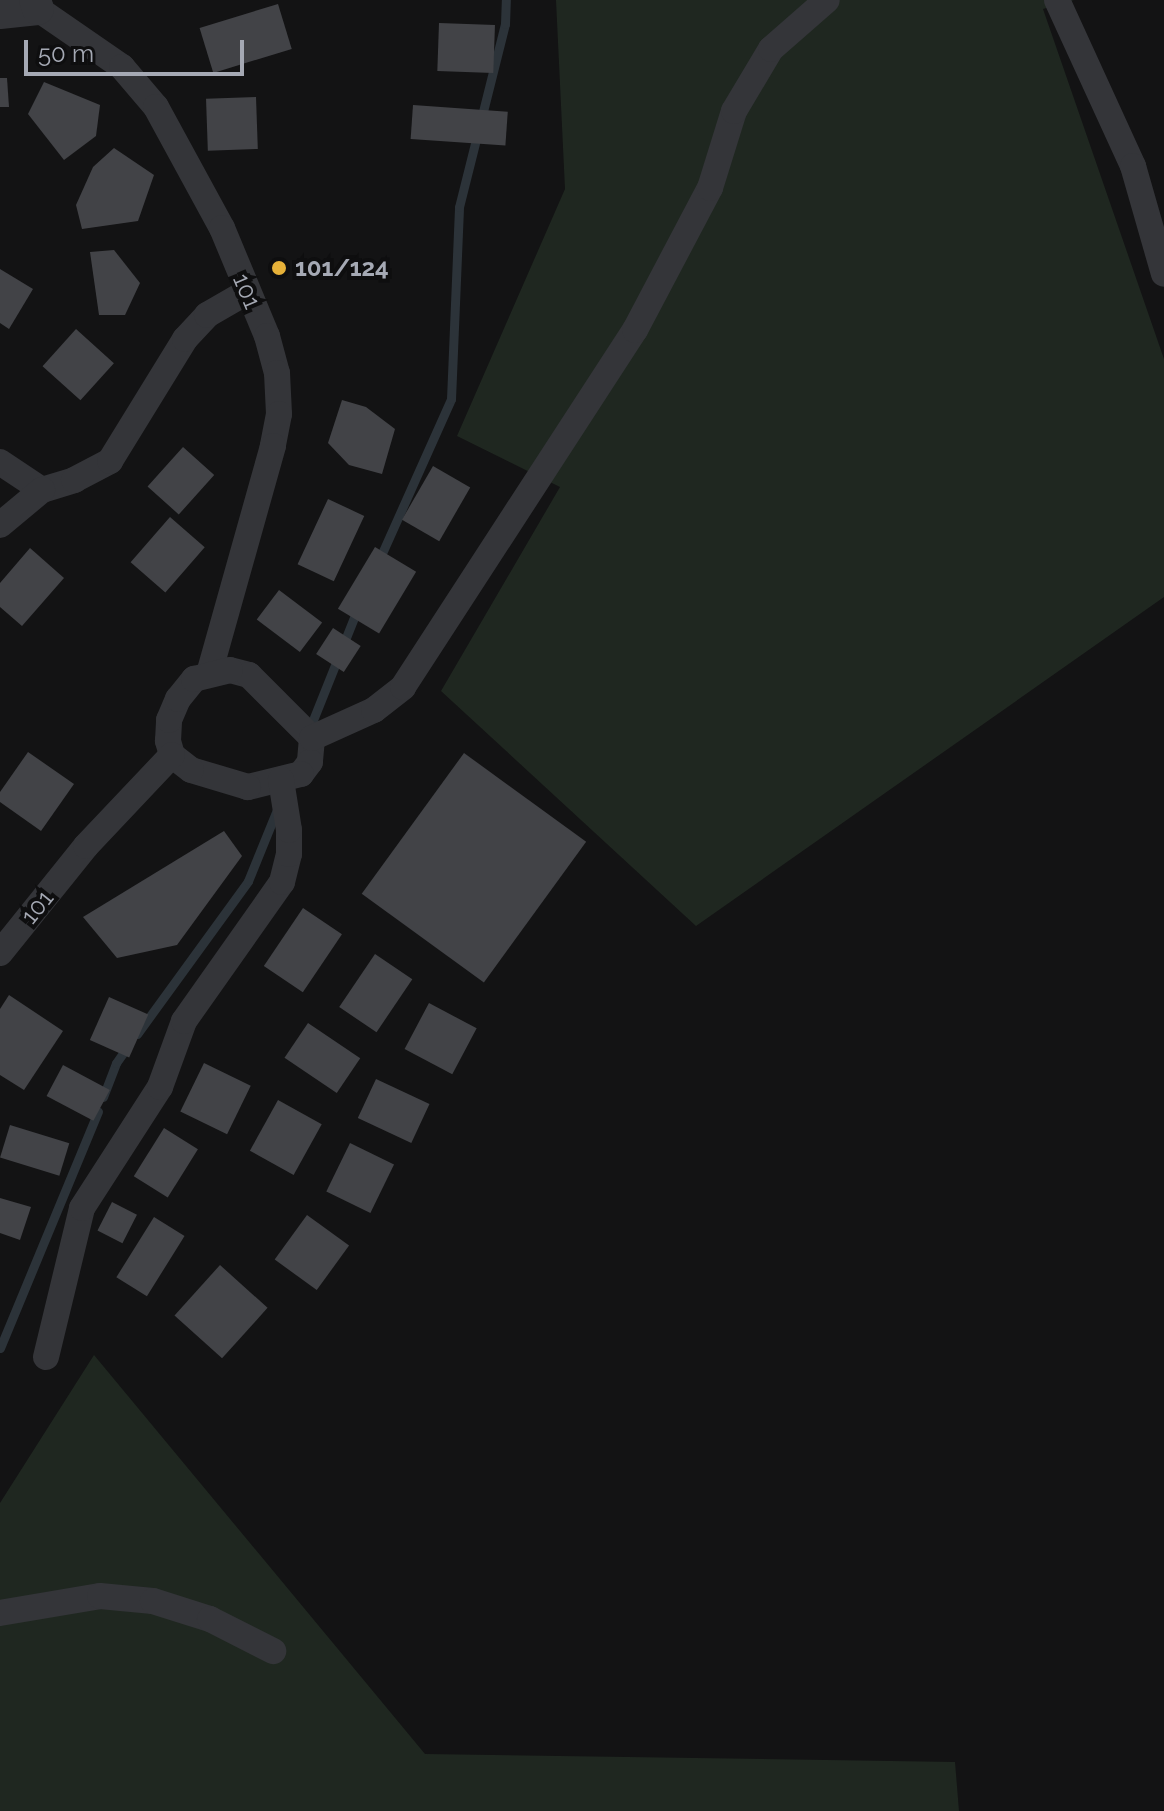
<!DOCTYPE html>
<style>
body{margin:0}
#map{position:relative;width:1164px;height:1811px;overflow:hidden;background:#131314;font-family:Raleway,sans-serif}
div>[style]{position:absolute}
.green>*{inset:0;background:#1f2720}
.stream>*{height:9px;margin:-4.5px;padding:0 4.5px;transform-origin:4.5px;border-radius:4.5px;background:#2c3339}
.building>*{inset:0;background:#424347;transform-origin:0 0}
.minor>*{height:26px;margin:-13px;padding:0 13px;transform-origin:13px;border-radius:13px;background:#343539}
.tertiary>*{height:32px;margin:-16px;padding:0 16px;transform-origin:16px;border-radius:16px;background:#343539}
.dots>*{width:22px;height:22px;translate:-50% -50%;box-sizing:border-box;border:4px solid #0e0e0f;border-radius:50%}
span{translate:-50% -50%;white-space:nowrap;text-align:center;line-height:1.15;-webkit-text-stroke:8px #0e0e0f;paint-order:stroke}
.poi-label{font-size:24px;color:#a5a9b4;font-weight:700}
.left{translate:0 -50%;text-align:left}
.street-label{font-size:24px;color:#a5a9b4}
.scale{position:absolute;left:24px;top:40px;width:220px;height:36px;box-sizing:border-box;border:4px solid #a5a9b4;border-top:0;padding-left:10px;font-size:24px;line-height:28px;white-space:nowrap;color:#a5a9b4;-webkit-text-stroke:6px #0e0e0f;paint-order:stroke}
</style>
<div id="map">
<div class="green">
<div style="clip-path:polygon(556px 0,1074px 0,1043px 9px,1164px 359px,1164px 597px,696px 926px,441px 691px,560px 487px,457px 436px,565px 189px)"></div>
<div style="clip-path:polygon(94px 1355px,425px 1754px,955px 1762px,959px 1811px,0 1811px,0 1503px)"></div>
</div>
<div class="stream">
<div style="left:379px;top:560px;width:176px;rotate:-65.9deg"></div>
<div style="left:451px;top:399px;width:192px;rotate:-87.6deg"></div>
<div style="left:459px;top:207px;width:189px;rotate:-75.9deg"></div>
<div style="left:505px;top:24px;width:24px;rotate:-88deg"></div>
<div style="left:309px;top:730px;width:129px;rotate:-68.2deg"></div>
<div style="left:137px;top:1034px;width:189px;rotate:-54deg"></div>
<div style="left:248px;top:881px;width:80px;rotate:-67.9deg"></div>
<div style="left:103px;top:1097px;width:36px;rotate:-69deg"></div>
<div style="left:116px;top:1063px;width:21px;rotate:-55deg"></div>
<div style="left:0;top:1348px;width:256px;rotate:-67.5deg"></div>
</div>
<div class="building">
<div style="left:278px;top:4px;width:47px;height:82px;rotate:73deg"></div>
<div style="left:439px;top:23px;width:56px;height:48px;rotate:2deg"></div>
<div style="clip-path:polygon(0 78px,7px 78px,9px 107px,0 107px)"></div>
<div style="clip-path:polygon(44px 82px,100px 105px,96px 136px,64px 160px,28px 114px)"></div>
<div style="left:256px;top:97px;width:52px;height:50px;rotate:88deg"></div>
<div style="left:413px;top:105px;width:95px;height:34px;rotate:4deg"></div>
<div style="clip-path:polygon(114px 148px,154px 175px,138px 221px,82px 229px,76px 205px,93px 167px)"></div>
<div style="clip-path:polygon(114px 250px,140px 283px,125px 315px,99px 315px,90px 252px)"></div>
<div style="clip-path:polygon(0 269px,33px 289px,9px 329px,0 323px)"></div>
<div style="left:76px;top:329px;width:51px;height:50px;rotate:42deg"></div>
<div style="clip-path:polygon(342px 400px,366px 407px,395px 429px,382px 474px,349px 465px,328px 443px)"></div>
<div style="left:183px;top:447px;width:42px;height:53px;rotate:42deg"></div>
<div style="left:433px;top:466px;width:43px;height:62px;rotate:30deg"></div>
<div style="left:328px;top:499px;width:40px;height:72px;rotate:25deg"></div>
<div style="left:170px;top:517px;width:46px;height:60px;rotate:41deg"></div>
<div style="left:375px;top:547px;width:48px;height:72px;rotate:31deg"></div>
<div style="clip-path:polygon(30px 548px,64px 578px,22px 626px,0 607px,0 583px)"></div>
<div style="left:279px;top:590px;width:54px;height:37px;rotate:37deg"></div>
<div style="left:333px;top:628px;width:33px;height:31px;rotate:33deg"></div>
<div style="clip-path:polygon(28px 752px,74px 784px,41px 831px,0 802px,0 792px)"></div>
<div style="left:464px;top:753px;width:151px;height:174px;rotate:36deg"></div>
<div style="clip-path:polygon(224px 831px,242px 856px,177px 945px,117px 958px,83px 917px)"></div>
<div style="left:303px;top:908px;width:47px;height:70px;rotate:34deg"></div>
<div style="left:375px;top:954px;width:45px;height:64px;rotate:34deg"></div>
<div style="clip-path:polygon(9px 995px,63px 1031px,24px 1090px,0 1075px,0 1009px)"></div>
<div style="left:109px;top:997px;width:43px;height:47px;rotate:24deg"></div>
<div style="left:429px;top:1003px;width:54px;height:52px;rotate:28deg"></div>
<div style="left:308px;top:1023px;width:63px;height:42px;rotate:34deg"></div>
<div style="left:204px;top:1063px;width:52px;height:54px;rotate:26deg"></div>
<div style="left:63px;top:1065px;width:53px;height:35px;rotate:28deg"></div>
<div style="left:376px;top:1079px;width:59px;height:43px;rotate:25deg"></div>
<div style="left:278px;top:1100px;width:50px;height:58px;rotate:29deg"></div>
<div style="left:10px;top:1125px;width:62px;height:34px;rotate:17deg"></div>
<div style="left:164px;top:1128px;width:40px;height:57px;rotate:32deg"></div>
<div style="left:350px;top:1143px;width:49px;height:54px;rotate:26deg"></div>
<div style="clip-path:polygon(0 1198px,31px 1207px,20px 1240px,0 1233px)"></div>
<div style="left:112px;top:1202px;width:28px;height:32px;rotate:27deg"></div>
<div style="left:307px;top:1215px;width:52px;height:55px;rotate:36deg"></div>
<div style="left:154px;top:1217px;width:36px;height:71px;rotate:32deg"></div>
<div style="left:220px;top:1265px;width:64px;height:68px;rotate:42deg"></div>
</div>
<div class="minor">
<div style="left:1057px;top:0;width:183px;rotate:65.4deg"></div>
<div style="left:1133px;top:166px;width:112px;rotate:74deg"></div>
<div style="left:38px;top:9px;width:102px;rotate:34.6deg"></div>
<div style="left:122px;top:67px;width:52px;rotate:49.6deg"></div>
<div style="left:156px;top:107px;width:138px;rotate:61.4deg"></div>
<div style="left:222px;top:228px;width:117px;rotate:67.4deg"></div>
<div style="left:267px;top:336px;width:38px;rotate:75deg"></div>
<div style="left:277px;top:373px;width:41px;rotate:87.2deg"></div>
<div style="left:279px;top:414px;width:33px;rotate:101deg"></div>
<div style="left:273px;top:446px;width:237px;rotate:105.7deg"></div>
<div style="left:0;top:462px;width:50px;rotate:33.7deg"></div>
<div style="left:42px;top:490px;width:34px;rotate:-17deg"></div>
<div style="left:74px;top:480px;width:41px;rotate:-27.8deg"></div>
<div style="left:110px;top:461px;width:143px;rotate:-58.4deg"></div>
<div style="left:185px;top:339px;width:33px;rotate:-47deg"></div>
<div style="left:207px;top:315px;width:46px;rotate:-29.9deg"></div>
<div style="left:0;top:525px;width:55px;rotate:-39.8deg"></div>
<div style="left:230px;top:670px;width:20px;rotate:15deg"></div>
<div style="left:249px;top:675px;width:89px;rotate:45deg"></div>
<div style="left:312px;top:738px;width:24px;rotate:95deg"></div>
<div style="left:310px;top:762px;width:15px;rotate:127deg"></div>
<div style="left:301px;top:774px;width:55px;rotate:166.2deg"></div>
<div style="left:248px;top:787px;width:59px;rotate:-163.4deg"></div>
<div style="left:191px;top:770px;width:24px;rotate:-142deg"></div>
<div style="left:172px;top:755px;width:15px;rotate:-106deg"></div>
<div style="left:168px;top:741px;width:21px;rotate:-87deg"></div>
<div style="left:169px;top:720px;width:23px;rotate:-67deg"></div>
<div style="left:178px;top:699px;width:26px;rotate:-51deg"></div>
<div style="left:194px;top:679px;width:37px;rotate:-14deg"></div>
<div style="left:312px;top:738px;width:68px;rotate:-24.3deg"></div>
<div style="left:374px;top:710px;width:37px;rotate:-38deg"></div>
<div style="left:403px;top:687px;width:426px;rotate:-57deg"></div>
<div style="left:635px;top:330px;width:161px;rotate:-62.2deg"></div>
<div style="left:710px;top:188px;width:81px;rotate:-72.7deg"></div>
<div style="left:734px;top:111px;width:72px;rotate:-59.2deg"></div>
<div style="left:771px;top:49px;width:74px;rotate:-41.2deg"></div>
<div style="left:0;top:953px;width:137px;rotate:-51.2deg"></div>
<div style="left:86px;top:846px;width:125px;rotate:-46.6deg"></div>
<div style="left:46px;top:1357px;width:153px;rotate:-76.4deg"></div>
<div style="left:82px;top:1208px;width:144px;rotate:-57.2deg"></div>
<div style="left:160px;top:1087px;width:70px;rotate:-70deg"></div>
<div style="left:184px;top:1021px;width:170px;rotate:-54.8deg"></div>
<div style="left:282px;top:882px;width:29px;rotate:-76deg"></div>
<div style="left:289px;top:854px;width:24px;rotate:-90deg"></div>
<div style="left:289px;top:830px;width:51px;rotate:-99.1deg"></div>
<div style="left:0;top:1613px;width:101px;rotate:-9.6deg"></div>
<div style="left:100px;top:1596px;width:53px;rotate:5.4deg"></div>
<div style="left:153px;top:1601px;width:60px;rotate:17.5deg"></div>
<div style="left:210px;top:1619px;width:71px;rotate:26.9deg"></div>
</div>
<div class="tertiary">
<div style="left:0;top:13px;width:38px;rotate:-6deg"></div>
<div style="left:38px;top:9px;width:9px;rotate:-108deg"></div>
</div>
<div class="dots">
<div style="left:279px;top:268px;background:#e6b139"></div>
</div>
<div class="poi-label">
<span class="left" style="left:295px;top:268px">101/124</span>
</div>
<div class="street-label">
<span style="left:247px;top:291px;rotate:67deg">101</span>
<span style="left:37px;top:907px;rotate:-51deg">101</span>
</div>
<div class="scale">50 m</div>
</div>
